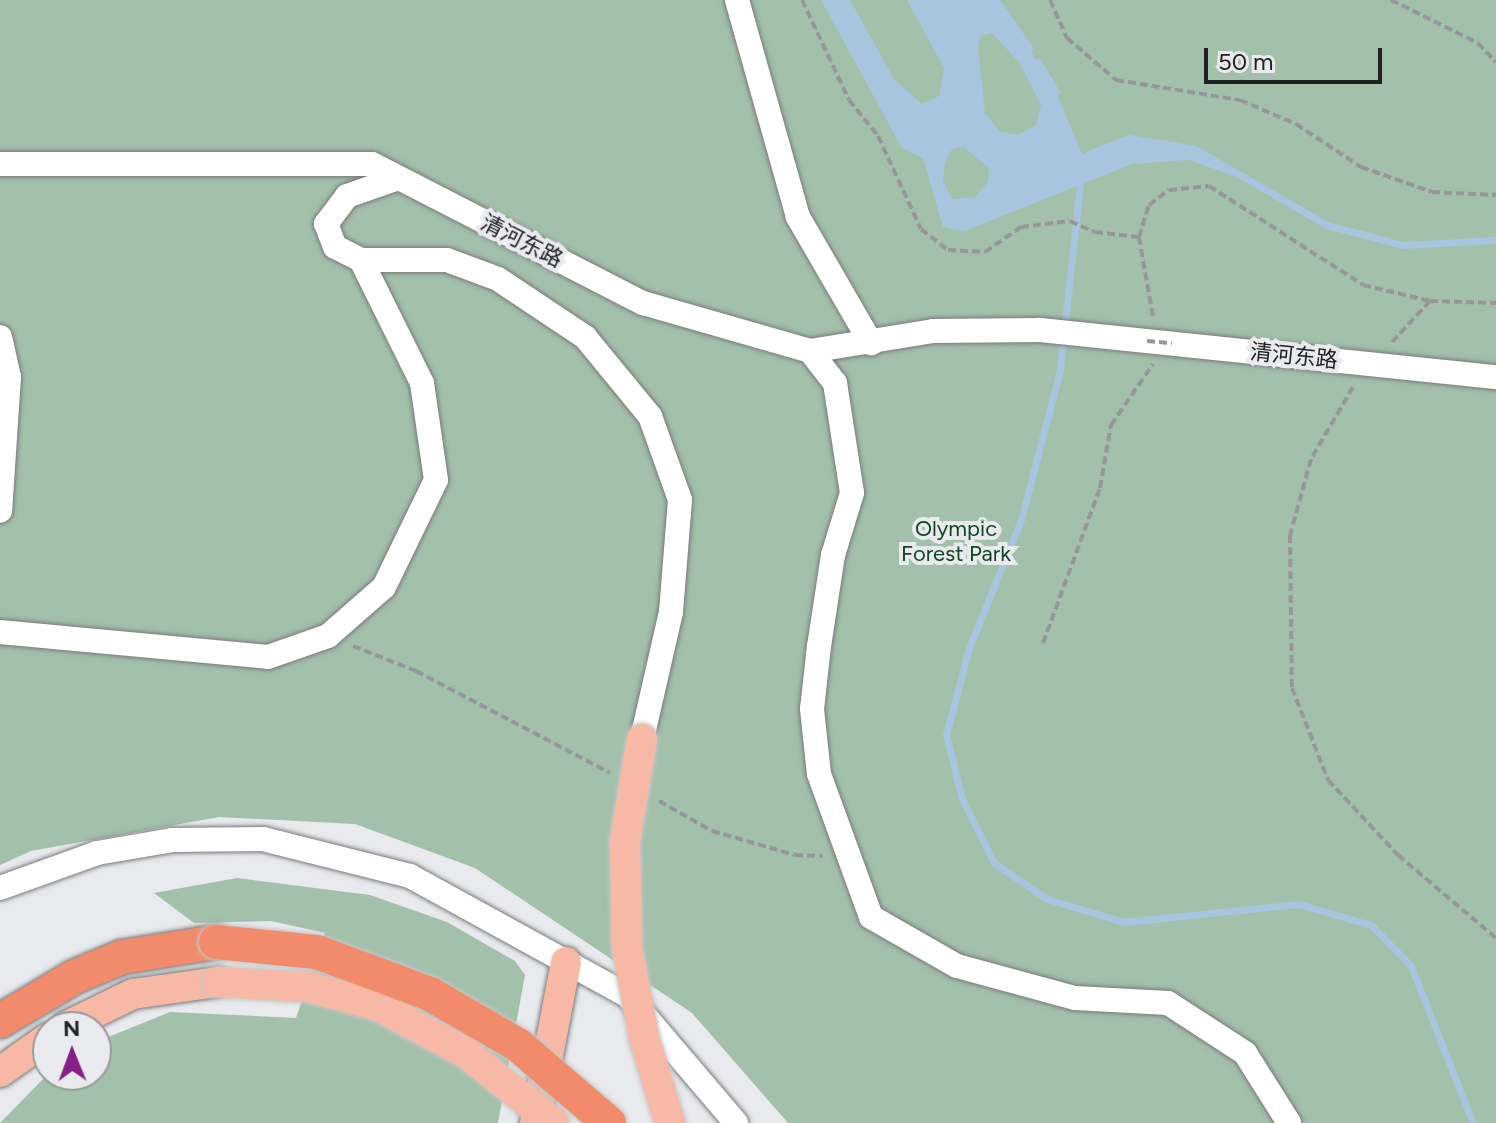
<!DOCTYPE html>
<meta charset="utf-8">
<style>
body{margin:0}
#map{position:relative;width:1496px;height:1123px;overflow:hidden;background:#e9eaed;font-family:Figtree,"Noto Sans SC",sans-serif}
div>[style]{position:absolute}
.green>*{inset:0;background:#a3c0aa}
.water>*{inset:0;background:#a8c4df}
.stream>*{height:7px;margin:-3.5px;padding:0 3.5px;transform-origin:3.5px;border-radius:3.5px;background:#a8c4df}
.path>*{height:4px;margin-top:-2px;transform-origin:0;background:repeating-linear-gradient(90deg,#969799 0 8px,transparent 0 12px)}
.roads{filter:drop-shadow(0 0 2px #797b7d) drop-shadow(0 0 2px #797b7d)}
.minor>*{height:24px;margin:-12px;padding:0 12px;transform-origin:12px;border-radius:12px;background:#fff}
.major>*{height:30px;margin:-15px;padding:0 15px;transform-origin:15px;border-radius:15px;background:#f7b9a6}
.highway>*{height:34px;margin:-17px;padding:0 17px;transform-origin:17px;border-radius:17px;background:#f28b6b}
.path-bridge>*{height:4px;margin-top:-2px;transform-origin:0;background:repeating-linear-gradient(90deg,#969799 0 8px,transparent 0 12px)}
.bridges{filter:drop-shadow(0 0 2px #c5c5c6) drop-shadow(0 0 2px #c5c5c6)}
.major-bridge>*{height:30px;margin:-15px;padding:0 15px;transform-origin:15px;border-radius:15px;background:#f7b9a6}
.highway-bridge>*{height:34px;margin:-17px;padding:0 17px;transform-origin:17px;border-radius:17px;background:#f28b6b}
span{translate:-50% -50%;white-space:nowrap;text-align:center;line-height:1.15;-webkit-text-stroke:8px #e9eaed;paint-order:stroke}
.street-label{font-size:22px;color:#202122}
.park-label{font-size:22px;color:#0f4625}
.north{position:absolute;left:32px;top:1011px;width:80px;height:80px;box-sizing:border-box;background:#e9eaed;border:2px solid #999a9c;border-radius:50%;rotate:359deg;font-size:22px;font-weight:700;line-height:32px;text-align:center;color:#202122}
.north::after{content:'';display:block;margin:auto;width:28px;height:36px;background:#862088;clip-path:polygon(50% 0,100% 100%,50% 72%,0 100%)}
.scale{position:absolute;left:1204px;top:48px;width:178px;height:36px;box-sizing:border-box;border:4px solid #202122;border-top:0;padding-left:10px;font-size:24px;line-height:28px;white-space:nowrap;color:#202122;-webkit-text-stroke:6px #e9eaed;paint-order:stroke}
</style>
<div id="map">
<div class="green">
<div style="clip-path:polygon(0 0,1496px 0,1496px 1123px,788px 1123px,692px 1013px,475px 868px,355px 824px,219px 817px,31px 851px,0 865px)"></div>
<div style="clip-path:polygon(237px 878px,370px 895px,447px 922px,515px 961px,525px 975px,498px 1123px,0 1123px,48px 1074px,96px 1075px,96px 1042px,170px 1012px,296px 1018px,325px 933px,271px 921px,194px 923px,154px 893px)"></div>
</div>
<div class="water">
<div style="clip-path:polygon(evenodd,821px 0,850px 0,894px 79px,922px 104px,939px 96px,944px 68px,907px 0,996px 0,1053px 85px,1083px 156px,1128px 138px,1195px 149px,1251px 182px,1189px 160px,1132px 164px,965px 231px,943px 227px,923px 158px,902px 148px,821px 0,992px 33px,1019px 62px,1041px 105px,1036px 125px,1018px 135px,1000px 132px,985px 113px,978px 48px,980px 36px,992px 33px,821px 0,963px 147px,989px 168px,988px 182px,975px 197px,952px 199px,943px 181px,945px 163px,952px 149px,963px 147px)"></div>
</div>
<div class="stream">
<div style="left:996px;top:0;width:58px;rotate:55.5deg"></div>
<div style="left:1038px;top:62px;width:35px;rotate:59deg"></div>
<div style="left:1089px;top:154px;width:42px;rotate:-22.3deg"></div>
<div style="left:1128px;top:138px;width:68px;rotate:9.3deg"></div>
<div style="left:1195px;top:149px;width:152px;rotate:29.9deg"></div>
<div style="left:1327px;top:225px;width:79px;rotate:14.7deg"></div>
<div style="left:1403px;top:245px;width:93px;rotate:-3.1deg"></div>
<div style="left:1083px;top:157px;width:214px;rotate:96.2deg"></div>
<div style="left:1060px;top:370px;width:155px;rotate:104.6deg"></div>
<div style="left:1021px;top:520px;width:138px;rotate:112.1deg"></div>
<div style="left:969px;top:648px;width:90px;rotate:104.8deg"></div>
<div style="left:946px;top:735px;width:66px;rotate:76deg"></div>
<div style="left:962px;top:799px;width:72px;rotate:63.4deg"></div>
<div style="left:994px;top:863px;width:64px;rotate:34.2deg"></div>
<div style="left:1047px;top:899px;width:80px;rotate:16.6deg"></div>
<div style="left:1124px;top:922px;width:176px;rotate:-5.9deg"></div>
<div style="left:1299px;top:904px;width:75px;rotate:16.3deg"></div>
<div style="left:1371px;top:925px;width:57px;rotate:45.7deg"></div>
<div style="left:1411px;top:966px;width:169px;rotate:68.5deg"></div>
</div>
<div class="path">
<div style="left:802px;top:0;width:110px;rotate:64.8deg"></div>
<div style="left:849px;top:100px;width:46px;rotate:51.1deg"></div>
<div style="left:878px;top:136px;width:102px;rotate:65.2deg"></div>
<div style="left:921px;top:229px;width:34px;rotate:38deg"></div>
<div style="left:948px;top:250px;width:37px;rotate:3deg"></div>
<div style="left:985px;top:252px;width:44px;rotate:-34.8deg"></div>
<div style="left:1021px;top:227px;width:49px;rotate:-7deg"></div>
<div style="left:1070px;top:221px;width:27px;rotate:24deg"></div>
<div style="left:1095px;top:232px;width:44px;rotate:6.5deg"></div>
<div style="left:1139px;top:237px;width:34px;rotate:-73deg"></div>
<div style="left:1149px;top:205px;width:25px;rotate:-37deg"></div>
<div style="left:1169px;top:190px;width:40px;rotate:-5.7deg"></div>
<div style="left:1209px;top:186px;width:183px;rotate:32.7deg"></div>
<div style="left:1363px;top:285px;width:69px;rotate:13.4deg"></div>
<div style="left:1430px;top:301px;width:66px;rotate:1.7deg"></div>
<div style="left:1050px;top:0;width:42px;rotate:65.9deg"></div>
<div style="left:1067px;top:38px;width:65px;rotate:40.6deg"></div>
<div style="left:1116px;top:80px;width:126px;rotate:9.2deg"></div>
<div style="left:1240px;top:100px;width:61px;rotate:23.2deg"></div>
<div style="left:1296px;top:124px;width:78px;rotate:33.5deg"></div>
<div style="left:1361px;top:167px;width:75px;rotate:19.4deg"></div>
<div style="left:1432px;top:192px;width:64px;rotate:2.7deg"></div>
<div style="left:1391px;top:0;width:97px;rotate:26.3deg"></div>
<div style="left:1478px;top:43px;width:26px;rotate:47deg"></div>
<div style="left:1139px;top:237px;width:81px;rotate:80.1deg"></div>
<div style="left:1392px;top:342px;width:56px;rotate:-47.2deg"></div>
<div style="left:1353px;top:387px;width:83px;rotate:120.3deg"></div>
<div style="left:1311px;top:459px;width:79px;rotate:105.4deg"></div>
<div style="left:1290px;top:535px;width:153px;rotate:89.3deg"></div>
<div style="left:1292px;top:688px;width:99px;rotate:68.6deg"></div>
<div style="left:1328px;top:780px;width:103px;rotate:47deg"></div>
<div style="left:1398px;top:855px;width:128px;rotate:40.3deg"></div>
<div style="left:1043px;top:643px;width:165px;rotate:-69.8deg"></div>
<div style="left:1100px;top:488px;width:64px;rotate:-80.1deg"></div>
<div style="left:1111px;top:425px;width:74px;rotate:-55.5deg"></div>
<div style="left:353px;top:646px;width:68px;rotate:21.6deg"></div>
<div style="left:416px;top:671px;width:219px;rotate:27.7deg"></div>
<div style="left:659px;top:801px;width:61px;rotate:29.5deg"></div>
<div style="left:712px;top:831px;width:86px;rotate:16.1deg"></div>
<div style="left:795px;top:855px;width:28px;rotate:2deg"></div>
</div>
<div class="roads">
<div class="minor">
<div style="left:737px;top:0;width:225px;rotate:74.3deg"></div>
<div style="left:798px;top:217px;width:146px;rotate:59.9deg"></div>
<div style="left:0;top:164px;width:372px"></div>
<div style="left:372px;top:164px;width:305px;rotate:27.2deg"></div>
<div style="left:643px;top:303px;width:174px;rotate:16deg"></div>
<div style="left:810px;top:351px;width:125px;rotate:-9.2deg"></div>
<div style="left:933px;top:331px;width:107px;rotate:-0.5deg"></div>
<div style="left:1040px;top:330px;width:458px;rotate:5.9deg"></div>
<div style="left:361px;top:260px;width:86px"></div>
<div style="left:447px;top:260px;width:54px;rotate:20.4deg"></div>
<div style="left:498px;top:279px;width:105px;rotate:33.7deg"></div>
<div style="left:585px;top:337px;width:102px;rotate:50.6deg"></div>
<div style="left:650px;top:416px;width:89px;rotate:70.3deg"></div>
<div style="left:680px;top:500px;width:112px;rotate:94.6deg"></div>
<div style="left:671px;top:612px;width:130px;rotate:102.9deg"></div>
<div style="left:0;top:337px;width:41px;rotate:77.3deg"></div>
<div style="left:9px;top:377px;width:134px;rotate:93.8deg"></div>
<div style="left:810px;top:351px;width:41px;rotate:52deg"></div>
<div style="left:835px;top:383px;width:111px;rotate:81.2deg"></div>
<div style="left:852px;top:493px;width:65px;rotate:107deg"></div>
<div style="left:833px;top:555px;width:92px;rotate:98.7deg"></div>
<div style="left:819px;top:646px;width:63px;rotate:96.3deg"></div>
<div style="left:812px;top:709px;width:65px;rotate:83.9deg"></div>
<div style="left:819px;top:774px;width:152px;rotate:70deg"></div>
<div style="left:871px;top:917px;width:99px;rotate:29.7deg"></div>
<div style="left:957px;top:966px;width:122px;rotate:15.2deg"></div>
<div style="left:1075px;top:998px;width:93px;rotate:3.1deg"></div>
<div style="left:1168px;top:1003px;width:92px;rotate:33deg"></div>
<div style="left:1245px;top:1053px;width:83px;rotate:57.8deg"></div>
<div style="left:0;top:632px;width:269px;rotate:5.3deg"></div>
<div style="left:268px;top:657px;width:64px;rotate:-19.3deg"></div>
<div style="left:328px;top:636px;width:74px;rotate:-41.2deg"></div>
<div style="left:384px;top:587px;width:119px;rotate:-64.1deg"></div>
<div style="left:436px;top:480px;width:98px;rotate:-98.2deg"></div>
<div style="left:422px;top:383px;width:137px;rotate:-116.4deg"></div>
<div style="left:361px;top:260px;width:29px;rotate:-153deg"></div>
<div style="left:335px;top:247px;width:25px;rotate:-111deg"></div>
<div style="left:326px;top:224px;width:35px;rotate:-53deg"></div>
<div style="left:347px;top:196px;width:54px;rotate:-19.4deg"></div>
<div style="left:0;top:888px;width:103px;rotate:-19.8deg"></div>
<div style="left:97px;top:853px;width:76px;rotate:-9.8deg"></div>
<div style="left:172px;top:840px;width:91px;rotate:-0.6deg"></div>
<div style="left:263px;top:839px;width:152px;rotate:14.1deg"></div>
<div style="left:410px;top:876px;width:249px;rotate:28.8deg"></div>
<div style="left:628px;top:996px;width:167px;rotate:49.6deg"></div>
</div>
<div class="major">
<div style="left:65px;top:1027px;width:76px;rotate:-25.9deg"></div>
<div style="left:133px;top:994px;width:85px;rotate:-8.1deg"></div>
<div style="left:0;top:1072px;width:59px;rotate:-35.3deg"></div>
<div style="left:535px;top:1123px;width:164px;rotate:-79.1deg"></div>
</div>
<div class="highway">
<div style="left:0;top:1021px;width:86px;rotate:-30.7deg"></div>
<div style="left:74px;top:977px;width:52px;rotate:-22.6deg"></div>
<div style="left:122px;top:957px;width:95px;rotate:-9.1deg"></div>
</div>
</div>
<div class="path-bridge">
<div style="left:1147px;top:341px;width:25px;rotate:5deg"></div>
</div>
<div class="bridges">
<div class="major-bridge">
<div style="left:642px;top:739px;width:104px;rotate:99.4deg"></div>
<div style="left:625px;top:842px;width:105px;rotate:88.9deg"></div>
<div style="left:627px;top:947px;width:93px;rotate:79.4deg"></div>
<div style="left:644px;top:1038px;width:89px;rotate:73deg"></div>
<div style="left:217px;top:982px;width:90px;rotate:3.2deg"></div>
<div style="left:307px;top:987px;width:71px;rotate:14.6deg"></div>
<div style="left:376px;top:1005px;width:102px;rotate:28.1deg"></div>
<div style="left:466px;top:1053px;width:112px;rotate:38.5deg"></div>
</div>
<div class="highway-bridge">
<div style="left:216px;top:942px;width:101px;rotate:5.7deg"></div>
<div style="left:317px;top:952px;width:121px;rotate:20.4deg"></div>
<div style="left:430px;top:994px;width:102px;rotate:30.1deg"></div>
<div style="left:518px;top:1045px;width:120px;rotate:40.6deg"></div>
</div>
</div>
<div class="street-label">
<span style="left:522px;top:241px;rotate:27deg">清河东路</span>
<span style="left:1294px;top:356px;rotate:6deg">清河东路</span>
</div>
<div class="park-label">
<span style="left:956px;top:541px">Olympic<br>Forest Park</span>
</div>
<div class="north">N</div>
<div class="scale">50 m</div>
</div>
